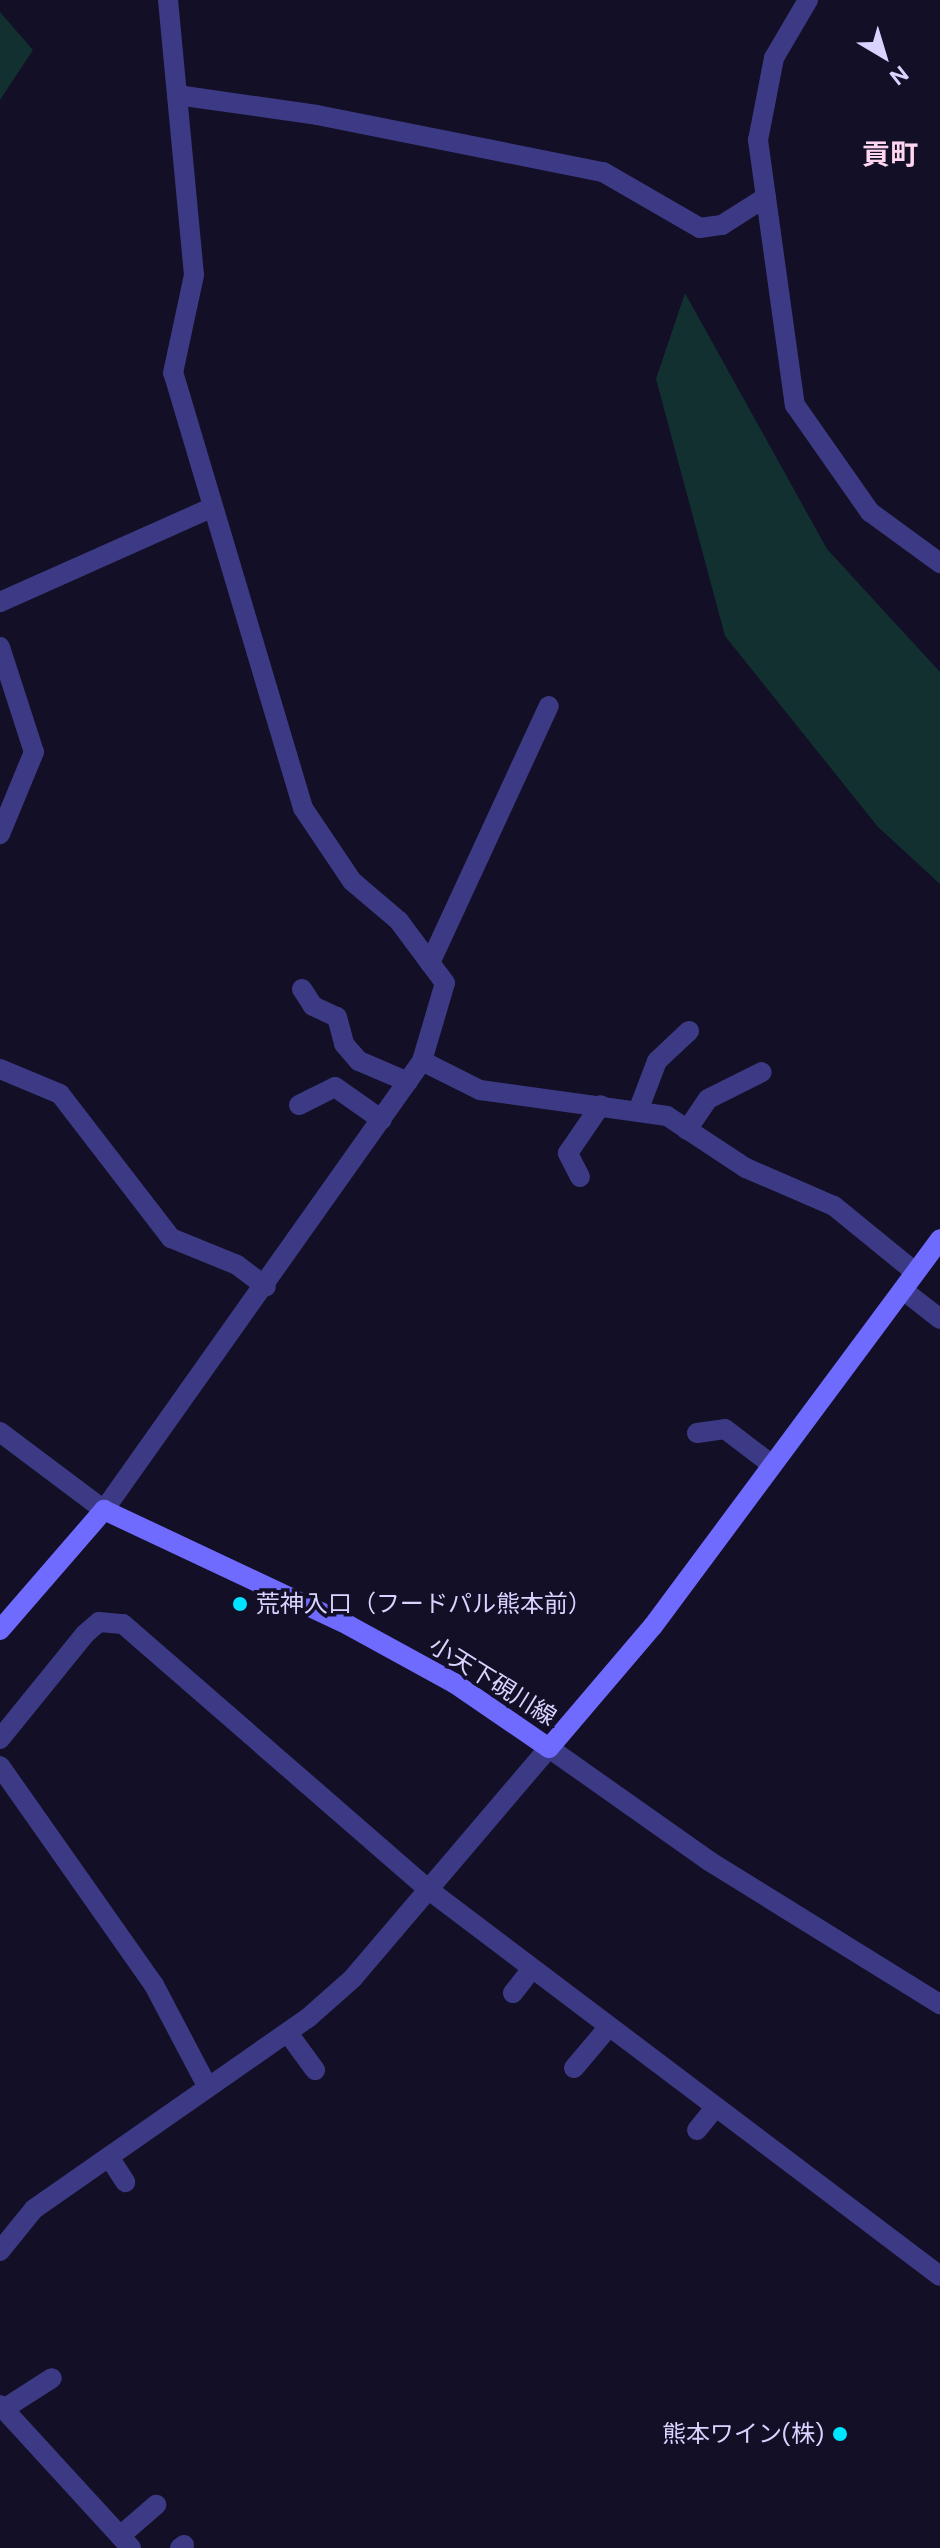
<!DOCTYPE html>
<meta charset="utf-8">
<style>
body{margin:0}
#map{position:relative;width:940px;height:2548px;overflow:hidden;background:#130f26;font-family:"DM Sans","Noto Sans JP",sans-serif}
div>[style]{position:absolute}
.green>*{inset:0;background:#12302f}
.minor>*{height:20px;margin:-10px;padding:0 10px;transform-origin:10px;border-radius:10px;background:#3d3a85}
.tertiary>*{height:20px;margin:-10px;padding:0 10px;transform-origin:10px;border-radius:10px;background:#3d3a85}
.secondary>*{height:20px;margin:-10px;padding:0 10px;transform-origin:10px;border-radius:10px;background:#6f6bff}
.dots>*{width:22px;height:22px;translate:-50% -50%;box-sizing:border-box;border:4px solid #130f26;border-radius:50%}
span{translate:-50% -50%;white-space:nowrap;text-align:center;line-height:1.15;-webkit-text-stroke:7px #130f26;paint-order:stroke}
.poi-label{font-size:24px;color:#d9d4ff}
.left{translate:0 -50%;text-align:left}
.right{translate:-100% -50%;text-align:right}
.street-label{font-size:24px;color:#d9d4ff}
.quarter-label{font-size:28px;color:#ffd6f0;font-weight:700}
.north{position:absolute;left:844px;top:16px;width:80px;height:80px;-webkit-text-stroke:6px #130f26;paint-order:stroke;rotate:142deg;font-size:22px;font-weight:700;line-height:32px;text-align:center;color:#d9d4ff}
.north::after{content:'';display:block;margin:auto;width:28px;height:36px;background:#d9d4ff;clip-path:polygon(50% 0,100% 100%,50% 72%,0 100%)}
</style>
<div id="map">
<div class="green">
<div style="clip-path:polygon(0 12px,33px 50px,0 100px)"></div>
<div style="clip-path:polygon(685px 293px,827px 549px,940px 672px,940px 884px,878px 827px,725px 636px,656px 379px)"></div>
</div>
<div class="minor">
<div style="left:808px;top:0;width:67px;rotate:120.4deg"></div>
<div style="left:774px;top:58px;width:84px;rotate:101deg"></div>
<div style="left:758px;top:140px;width:268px;rotate:82.1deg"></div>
<div style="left:795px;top:405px;width:131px;rotate:55deg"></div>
<div style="left:870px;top:512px;width:87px;rotate:36.1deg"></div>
<div style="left:177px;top:95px;width:141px;rotate:8.1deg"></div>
<div style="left:317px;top:115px;width:292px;rotate:11.3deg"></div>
<div style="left:603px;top:172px;width:112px;rotate:30deg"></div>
<div style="left:700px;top:228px;width:22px;rotate:-8deg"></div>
<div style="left:722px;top:225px;width:52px;rotate:-32.5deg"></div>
<div style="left:0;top:602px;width:233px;rotate:-24deg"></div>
<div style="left:0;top:647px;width:110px;rotate:72.1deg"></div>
<div style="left:34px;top:752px;width:89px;rotate:112.5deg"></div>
<div style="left:430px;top:963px;width:283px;rotate:-65.2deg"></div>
<div style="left:302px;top:989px;width:20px;rotate:57deg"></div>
<div style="left:313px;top:1006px;width:26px;rotate:25deg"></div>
<div style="left:337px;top:1017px;width:28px;rotate:75deg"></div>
<div style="left:344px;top:1044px;width:23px;rotate:49deg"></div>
<div style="left:359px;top:1061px;width:53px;rotate:23.2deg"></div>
<div style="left:422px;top:1061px;width:65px;rotate:26.6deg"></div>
<div style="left:480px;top:1090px;width:189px;rotate:7.9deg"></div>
<div style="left:667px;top:1116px;width:95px;rotate:33.4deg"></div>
<div style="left:746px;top:1168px;width:96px;rotate:23.4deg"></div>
<div style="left:834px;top:1206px;width:104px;rotate:39.2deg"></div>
<div style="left:0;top:1069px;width:65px;rotate:22.6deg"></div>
<div style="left:60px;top:1094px;width:182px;rotate:52.4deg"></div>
<div style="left:171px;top:1238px;width:71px;rotate:22.2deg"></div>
<div style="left:237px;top:1265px;width:36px;rotate:37deg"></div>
<div style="left:299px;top:1105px;width:40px;rotate:-26.6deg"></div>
<div style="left:335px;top:1087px;width:57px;rotate:35.1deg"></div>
<div style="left:638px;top:1111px;width:53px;rotate:-69.2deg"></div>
<div style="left:657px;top:1061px;width:44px;rotate:-43.2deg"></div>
<div style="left:687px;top:1130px;width:37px;rotate:-56deg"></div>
<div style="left:708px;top:1099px;width:60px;rotate:-26.6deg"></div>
<div style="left:580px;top:1177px;width:27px;rotate:-117deg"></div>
<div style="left:568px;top:1153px;width:58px;rotate:-55.5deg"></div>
<div style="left:903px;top:1290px;width:47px;rotate:38.1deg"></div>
<div style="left:697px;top:1433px;width:28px;rotate:-8deg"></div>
<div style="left:725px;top:1429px;width:58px;rotate:37.3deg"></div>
<div style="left:104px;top:1510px;width:550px;rotate:-54.69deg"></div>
<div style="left:422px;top:1061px;width:81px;rotate:-73.6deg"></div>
<div style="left:445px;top:983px;width:77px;rotate:-126.6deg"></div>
<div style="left:399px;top:921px;width:62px;rotate:-139.6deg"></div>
<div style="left:352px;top:881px;width:88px;rotate:-123.9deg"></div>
<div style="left:303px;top:808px;width:454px;rotate:-106.6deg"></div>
<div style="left:173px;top:373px;width:100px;rotate:-77.9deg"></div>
<div style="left:194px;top:275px;width:276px;rotate:-95.4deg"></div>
<div style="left:0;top:1739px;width:135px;rotate:-51deg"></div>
<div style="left:85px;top:1634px;width:18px;rotate:-41deg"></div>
<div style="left:99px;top:1622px;width:24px;rotate:5deg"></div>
<div style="left:123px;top:1624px;width:405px;rotate:41deg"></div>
<div style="left:429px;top:1890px;width:640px;rotate:37.07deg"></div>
<div style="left:0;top:1766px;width:268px;rotate:54.9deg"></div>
<div style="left:154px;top:1985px;width:116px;rotate:62.3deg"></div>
<div style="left:513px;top:1993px;width:29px;rotate:-52deg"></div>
<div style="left:288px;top:2033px;width:46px;rotate:53.9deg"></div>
<div style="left:574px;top:2068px;width:51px;rotate:-49.8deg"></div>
<div style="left:697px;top:2130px;width:27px;rotate:-51deg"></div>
<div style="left:109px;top:2157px;width:30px;rotate:57deg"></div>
<div style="left:0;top:2251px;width:54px;rotate:-51deg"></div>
<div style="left:34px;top:2209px;width:334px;rotate:-34.9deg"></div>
<div style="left:308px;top:2018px;width:60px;rotate:-41.6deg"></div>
<div style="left:353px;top:1978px;width:302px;rotate:-49.6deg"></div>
<div style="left:0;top:2405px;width:194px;rotate:47.5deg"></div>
<div style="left:2px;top:2410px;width:59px;rotate:-32.6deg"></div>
<div style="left:120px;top:2536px;width:48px;rotate:-40.7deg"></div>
<div style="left:180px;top:2548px;width:5px;rotate:-37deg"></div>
</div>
<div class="tertiary">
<div style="left:0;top:1432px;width:130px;rotate:36.9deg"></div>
<div style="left:549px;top:1748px;width:196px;rotate:35.2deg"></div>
<div style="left:709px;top:1861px;width:272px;rotate:31.8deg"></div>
</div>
<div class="secondary">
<div style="left:0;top:1630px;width:159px;rotate:-49.1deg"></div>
<div style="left:104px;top:1510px;width:270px;rotate:25.2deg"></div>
<div style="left:348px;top:1625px;width:121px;rotate:28.7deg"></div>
<div style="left:454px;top:1683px;width:115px;rotate:34.4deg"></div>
<div style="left:549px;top:1748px;width:160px;rotate:-49.6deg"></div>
<div style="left:653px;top:1626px;width:482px;rotate:-53.4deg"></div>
</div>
<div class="dots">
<div style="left:240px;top:1604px;background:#00e5ff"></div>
<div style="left:840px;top:2434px;background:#00e5ff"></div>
</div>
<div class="poi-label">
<span class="left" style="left:256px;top:1604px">荒神入口（フードパル熊本前）</span>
<span class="right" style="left:824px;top:2434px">熊本ワイン(株)</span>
</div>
<div class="street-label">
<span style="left:493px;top:1681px;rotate:32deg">小天下硯川線</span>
</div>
<div class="quarter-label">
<span style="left:890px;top:155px">貢町</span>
</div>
<div class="north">N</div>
</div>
